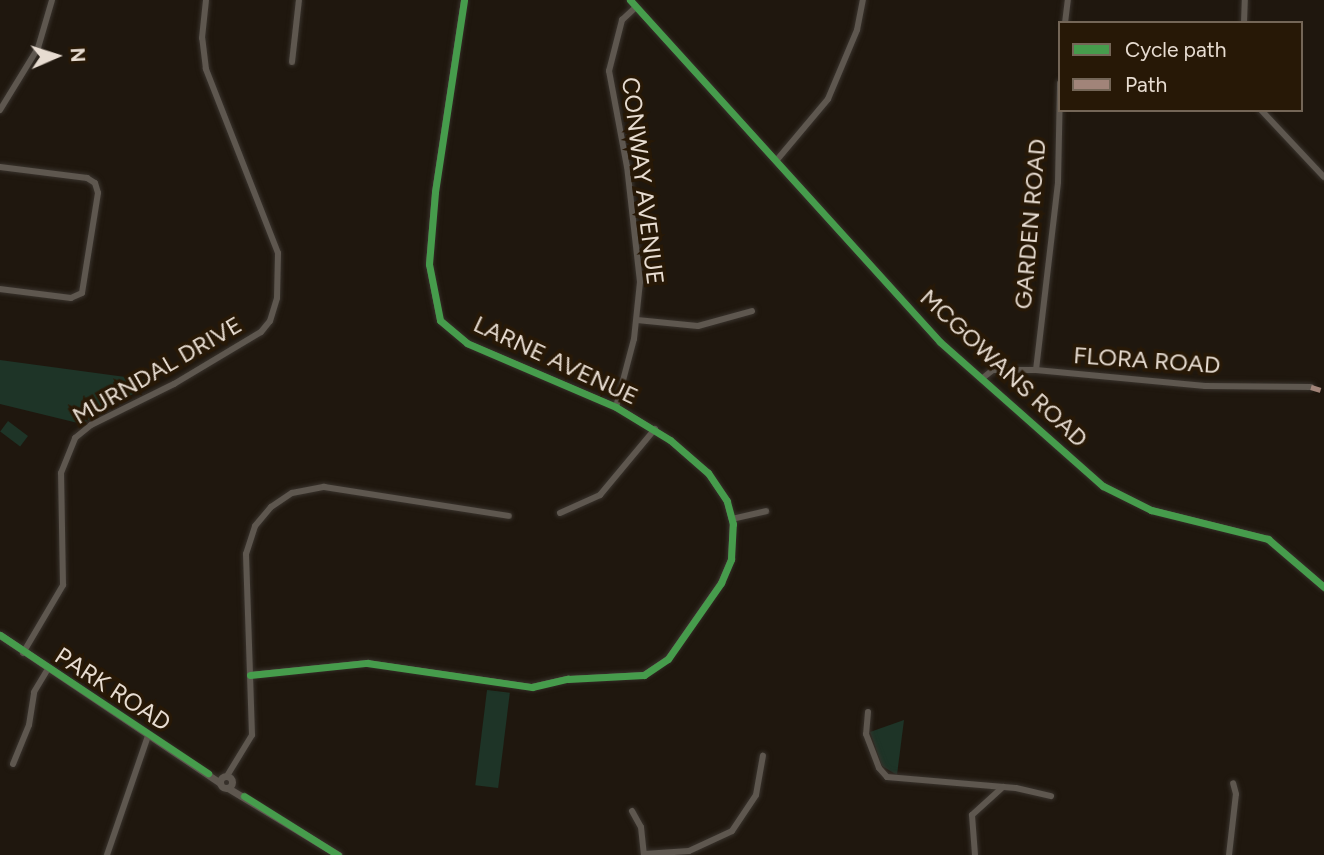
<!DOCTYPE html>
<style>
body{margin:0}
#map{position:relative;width:1324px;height:855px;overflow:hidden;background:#1f170e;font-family:Figtree,sans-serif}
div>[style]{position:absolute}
.green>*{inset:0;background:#1e3427;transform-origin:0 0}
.roads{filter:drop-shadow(0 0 2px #39332d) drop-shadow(0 0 2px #39332d)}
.minor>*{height:6px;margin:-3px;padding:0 3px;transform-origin:3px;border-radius:3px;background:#5e574f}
.tertiary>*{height:7px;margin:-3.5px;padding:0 3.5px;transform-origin:3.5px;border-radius:3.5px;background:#5e574f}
.tertiary>.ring{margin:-3.5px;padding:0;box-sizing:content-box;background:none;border:7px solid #5e574f;border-radius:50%}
.quiet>*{height:5px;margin-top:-2.5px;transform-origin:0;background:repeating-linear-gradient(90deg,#a18479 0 10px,transparent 0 15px)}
.cycleway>*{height:7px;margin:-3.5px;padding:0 3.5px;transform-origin:3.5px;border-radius:3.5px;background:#469c4c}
span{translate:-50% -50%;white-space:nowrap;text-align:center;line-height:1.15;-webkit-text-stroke:7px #271806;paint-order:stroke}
.street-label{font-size:24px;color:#e7dcd1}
.legend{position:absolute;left:1058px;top:21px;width:245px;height:91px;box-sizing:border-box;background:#271806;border:2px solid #746657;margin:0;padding:9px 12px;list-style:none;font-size:21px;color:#e7dcd1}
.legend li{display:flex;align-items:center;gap:14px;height:35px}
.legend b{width:35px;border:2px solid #746657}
.north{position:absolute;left:21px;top:21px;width:70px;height:70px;-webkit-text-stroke:5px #271806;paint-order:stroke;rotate:87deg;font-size:19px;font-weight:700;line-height:28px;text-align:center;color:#e7dcd1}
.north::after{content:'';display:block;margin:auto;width:24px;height:32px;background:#e7dcd1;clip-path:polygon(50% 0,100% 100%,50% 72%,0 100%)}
</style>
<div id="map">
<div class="green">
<div style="clip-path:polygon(0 360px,155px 381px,82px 424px,0 404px)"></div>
<div style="left:8px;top:421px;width:25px;height:13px;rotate:37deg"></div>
<div style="left:487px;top:690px;width:23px;height:96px;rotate:7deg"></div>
<div style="clip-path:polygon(904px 720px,897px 775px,882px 766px,870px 732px)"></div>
</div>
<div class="roads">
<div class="minor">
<div style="left:630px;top:0;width:462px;rotate:47.8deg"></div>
<div style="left:940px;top:342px;width:217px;rotate:41.5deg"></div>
<div style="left:1103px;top:486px;width:54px;rotate:26.6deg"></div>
<div style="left:1151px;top:510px;width:121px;rotate:13.9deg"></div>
<div style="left:1268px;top:539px;width:74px;rotate:40.6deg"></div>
<div style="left:1065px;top:23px;width:23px;rotate:-83deg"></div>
<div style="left:1244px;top:23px;width:23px;rotate:-88deg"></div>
<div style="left:292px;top:62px;width:62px;rotate:-83.6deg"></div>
<div style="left:0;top:110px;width:73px;rotate:-58.5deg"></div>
<div style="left:38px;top:48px;width:50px;rotate:-73.7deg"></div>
<div style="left:1261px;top:110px;width:92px;rotate:46.8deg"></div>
<div style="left:776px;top:161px;width:81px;rotate:-50deg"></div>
<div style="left:828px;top:99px;width:75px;rotate:-67.2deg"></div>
<div style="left:857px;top:30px;width:31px;rotate:-79deg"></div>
<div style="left:0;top:167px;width:88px;rotate:7.2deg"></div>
<div style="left:87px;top:178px;width:9px;rotate:32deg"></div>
<div style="left:95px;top:183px;width:10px;rotate:73deg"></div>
<div style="left:98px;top:193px;width:101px;rotate:99.1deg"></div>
<div style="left:82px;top:293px;width:12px;rotate:156deg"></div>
<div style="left:71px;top:298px;width:72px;rotate:-172.8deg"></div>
<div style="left:637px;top:320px;width:61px;rotate:5.6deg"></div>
<div style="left:698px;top:326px;width:56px;rotate:-15.5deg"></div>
<div style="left:1036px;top:370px;width:189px;rotate:-83.3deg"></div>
<div style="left:1058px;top:182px;width:99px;rotate:-88.8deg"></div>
<div style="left:984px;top:377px;width:11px;rotate:-38deg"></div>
<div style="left:993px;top:370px;width:43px"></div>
<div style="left:1036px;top:370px;width:170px;rotate:5.4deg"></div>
<div style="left:1205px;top:386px;width:106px;rotate:0.5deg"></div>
<div style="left:616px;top:407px;width:70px;rotate:-75.2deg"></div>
<div style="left:634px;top:339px;width:57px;rotate:-84deg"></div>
<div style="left:640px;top:282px;width:116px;rotate:-96.4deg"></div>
<div style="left:627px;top:167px;width:98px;rotate:-100.6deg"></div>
<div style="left:609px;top:71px;width:53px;rotate:-75.7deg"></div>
<div style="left:622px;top:20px;width:19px;rotate:-43deg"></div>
<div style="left:560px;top:513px;width:44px;rotate:-24.2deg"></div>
<div style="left:600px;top:495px;width:86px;rotate:-50.2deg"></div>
<div style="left:732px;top:519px;width:35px;rotate:-13deg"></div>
<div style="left:23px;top:653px;width:79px;rotate:-59.5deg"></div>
<div style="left:63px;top:585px;width:112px;rotate:-91deg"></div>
<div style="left:61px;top:473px;width:38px;rotate:-68deg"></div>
<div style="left:75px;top:438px;width:21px;rotate:-39deg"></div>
<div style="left:91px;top:425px;width:93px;rotate:-26.3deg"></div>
<div style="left:174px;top:384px;width:101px;rotate:-30.9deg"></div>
<div style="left:261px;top:332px;width:14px;rotate:-51deg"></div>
<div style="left:270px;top:321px;width:24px;rotate:-73deg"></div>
<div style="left:277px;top:298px;width:45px;rotate:-88.7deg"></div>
<div style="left:278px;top:253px;width:198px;rotate:-111.4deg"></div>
<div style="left:206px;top:69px;width:31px;rotate:-97deg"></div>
<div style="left:202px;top:38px;width:38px;rotate:-84deg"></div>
<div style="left:250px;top:675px;width:118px;rotate:-5.9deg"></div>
<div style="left:367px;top:663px;width:167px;rotate:8.3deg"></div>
<div style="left:532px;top:687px;width:37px;rotate:-13deg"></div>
<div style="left:568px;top:679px;width:76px;rotate:-3deg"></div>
<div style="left:644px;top:675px;width:29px;rotate:-34deg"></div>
<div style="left:668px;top:659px;width:93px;rotate:-55.1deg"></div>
<div style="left:721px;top:583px;width:26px;rotate:-67deg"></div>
<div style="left:731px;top:559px;width:35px;rotate:-87deg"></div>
<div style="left:733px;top:524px;width:24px;rotate:-105deg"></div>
<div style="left:727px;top:501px;width:34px;rotate:-124deg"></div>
<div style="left:708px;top:473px;width:50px;rotate:-139deg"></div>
<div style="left:670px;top:440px;width:63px;rotate:-148.6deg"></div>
<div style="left:616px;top:407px;width:162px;rotate:-156.8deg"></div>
<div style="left:467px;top:343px;width:35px;rotate:-140deg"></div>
<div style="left:440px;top:320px;width:57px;rotate:-101.1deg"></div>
<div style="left:429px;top:264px;width:72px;rotate:-85.2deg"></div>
<div style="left:435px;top:192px;width:194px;rotate:-81.4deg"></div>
<div style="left:868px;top:712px;width:22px;rotate:95deg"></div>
<div style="left:866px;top:734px;width:36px;rotate:69deg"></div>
<div style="left:879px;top:768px;width:12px;rotate:48deg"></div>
<div style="left:887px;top:777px;width:129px;rotate:4.9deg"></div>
<div style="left:1016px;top:788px;width:36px;rotate:13deg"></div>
<div style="left:13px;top:764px;width:42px;rotate:-67.7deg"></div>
<div style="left:29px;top:725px;width:33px;rotate:-81deg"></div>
<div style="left:34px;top:692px;width:26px;rotate:-59deg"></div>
<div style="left:227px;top:776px;width:48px;rotate:-58.6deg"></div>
<div style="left:252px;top:735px;width:181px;rotate:-91.9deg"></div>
<div style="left:246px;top:554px;width:29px;rotate:-72deg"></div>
<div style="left:255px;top:526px;width:25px;rotate:-50deg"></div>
<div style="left:271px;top:507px;width:25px;rotate:-34deg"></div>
<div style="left:292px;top:493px;width:33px;rotate:-11deg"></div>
<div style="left:324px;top:487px;width:187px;rotate:8.9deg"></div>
<div style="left:632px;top:811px;width:18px;rotate:61deg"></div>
<div style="left:641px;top:827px;width:28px;rotate:84deg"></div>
<div style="left:644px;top:854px;width:45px;rotate:-3.8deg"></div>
<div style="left:689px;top:851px;width:47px;rotate:-24.9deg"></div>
<div style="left:732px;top:831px;width:43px;rotate:-56.3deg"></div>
<div style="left:756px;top:795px;width:40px;rotate:-80deg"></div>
<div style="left:107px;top:855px;width:126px;rotate:-71deg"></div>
<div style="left:975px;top:855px;width:40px;rotate:-94.3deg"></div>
<div style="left:972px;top:815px;width:42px;rotate:-42.1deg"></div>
<div style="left:1229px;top:855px;width:61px;rotate:-83.5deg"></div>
<div style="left:1236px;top:794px;width:11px;rotate:-105deg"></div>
</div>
<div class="tertiary">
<div style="left:0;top:635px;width:265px;rotate:33.9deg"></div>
<div class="ring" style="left:220px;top:776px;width:5px;height:5px"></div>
<div style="left:228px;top:788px;width:129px;rotate:31.3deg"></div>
</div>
</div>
<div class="quiet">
<div style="left:1311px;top:387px;width:14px;rotate:17deg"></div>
</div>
<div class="cycleway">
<div style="left:630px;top:0;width:462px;rotate:47.8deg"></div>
<div style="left:940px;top:342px;width:217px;rotate:41.5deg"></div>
<div style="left:1103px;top:486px;width:54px;rotate:26.6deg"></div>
<div style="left:1151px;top:510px;width:121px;rotate:13.9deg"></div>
<div style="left:1268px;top:539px;width:74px;rotate:40.6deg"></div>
<div style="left:0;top:635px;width:250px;rotate:33.6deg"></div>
<div style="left:250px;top:675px;width:118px;rotate:-5.9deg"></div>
<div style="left:367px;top:663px;width:167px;rotate:8.3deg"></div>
<div style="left:532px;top:687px;width:37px;rotate:-13deg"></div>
<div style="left:568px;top:679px;width:76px;rotate:-3deg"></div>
<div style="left:644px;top:675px;width:29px;rotate:-34deg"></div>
<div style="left:668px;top:659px;width:93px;rotate:-55.1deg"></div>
<div style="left:721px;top:583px;width:26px;rotate:-67deg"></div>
<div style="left:731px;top:559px;width:35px;rotate:-87deg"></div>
<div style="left:733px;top:524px;width:24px;rotate:-105deg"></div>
<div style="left:727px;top:501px;width:34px;rotate:-124deg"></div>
<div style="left:708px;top:473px;width:50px;rotate:-139deg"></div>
<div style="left:670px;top:440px;width:63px;rotate:-148.6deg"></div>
<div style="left:616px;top:407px;width:162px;rotate:-156.8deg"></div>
<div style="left:467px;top:343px;width:35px;rotate:-140deg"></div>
<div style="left:440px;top:320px;width:57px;rotate:-101.1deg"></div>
<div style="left:429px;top:264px;width:72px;rotate:-85.2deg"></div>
<div style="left:435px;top:192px;width:194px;rotate:-81.4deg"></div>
<div style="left:244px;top:796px;width:111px;rotate:32.1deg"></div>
</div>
<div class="street-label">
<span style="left:643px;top:181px;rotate:83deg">CONWAY AVENUE</span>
<span style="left:1030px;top:224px;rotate:-85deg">GARDEN ROAD</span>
<span style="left:556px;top:360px;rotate:25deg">LARNE AVENUE</span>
<span style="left:1147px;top:360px;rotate:4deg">FLORA ROAD</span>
<span style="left:1004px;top:368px;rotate:43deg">MCGOWANS ROAD</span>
<span style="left:157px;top:370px;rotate:-30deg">MURNDAL DRIVE</span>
<span style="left:113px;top:689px;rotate:33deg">PARK ROAD</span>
</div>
<ul class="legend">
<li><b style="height:9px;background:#469c4c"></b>Cycle path</li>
<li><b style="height:9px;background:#a18479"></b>Path</li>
</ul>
<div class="north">N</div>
</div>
